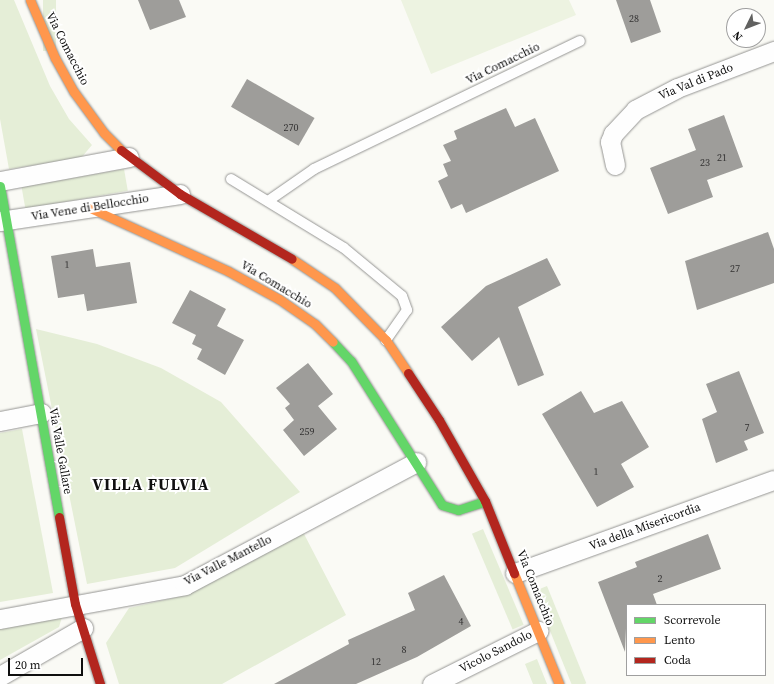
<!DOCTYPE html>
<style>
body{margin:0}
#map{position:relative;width:774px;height:684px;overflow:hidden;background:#fafaf5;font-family:"Source Serif 4",serif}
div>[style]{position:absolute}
.green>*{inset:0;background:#e5eed7;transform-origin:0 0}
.pitch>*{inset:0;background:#edf3e1}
.building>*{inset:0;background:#9e9d9a;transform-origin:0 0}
.roads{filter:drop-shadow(0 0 1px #959593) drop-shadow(0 0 1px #959593)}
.lane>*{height:10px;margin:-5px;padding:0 5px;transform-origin:5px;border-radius:5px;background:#fefefe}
.street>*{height:19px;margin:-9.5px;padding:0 9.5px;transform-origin:9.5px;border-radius:9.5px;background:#fefefe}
.fast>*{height:9px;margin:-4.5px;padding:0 4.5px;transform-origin:4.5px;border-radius:4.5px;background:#63d668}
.slow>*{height:9px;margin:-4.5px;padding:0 4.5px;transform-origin:4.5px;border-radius:4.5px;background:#ff974d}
.jam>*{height:9px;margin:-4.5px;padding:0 4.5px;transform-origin:4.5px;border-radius:4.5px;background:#b3261e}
span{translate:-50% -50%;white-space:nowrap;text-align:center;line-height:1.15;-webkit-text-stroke:4px #fff;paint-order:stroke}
.number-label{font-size:10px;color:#333232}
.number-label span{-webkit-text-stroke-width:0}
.street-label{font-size:12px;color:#0f0f0f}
.district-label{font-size:16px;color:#0f0f0f;font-weight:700;letter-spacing:1px}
.legend{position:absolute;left:626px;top:604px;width:140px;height:72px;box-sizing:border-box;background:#fff;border:1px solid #9f9f9f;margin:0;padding:5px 7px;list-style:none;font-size:12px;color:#0f0f0f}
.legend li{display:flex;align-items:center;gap:8px;height:20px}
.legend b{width:20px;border:1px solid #9f9f9f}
.north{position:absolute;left:726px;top:8px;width:40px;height:40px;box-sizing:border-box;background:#fff;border:1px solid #9f9f9f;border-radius:50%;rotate:227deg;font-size:11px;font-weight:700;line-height:16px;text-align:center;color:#0f0f0f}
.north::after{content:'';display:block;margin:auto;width:14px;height:18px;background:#616160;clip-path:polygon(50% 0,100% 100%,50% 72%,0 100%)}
.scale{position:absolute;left:8px;top:658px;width:75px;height:18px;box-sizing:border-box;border:2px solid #0f0f0f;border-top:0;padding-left:5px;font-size:12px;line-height:14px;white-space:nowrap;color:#0f0f0f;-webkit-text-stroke:3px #fff;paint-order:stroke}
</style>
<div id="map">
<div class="green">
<div style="clip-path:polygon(0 0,14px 0,50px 86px,69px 119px,92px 145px,81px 158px,9px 169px,0 119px)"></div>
<div style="left:43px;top:0;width:13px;height:51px"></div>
<div style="left:124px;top:169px;width:22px;height:104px;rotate:80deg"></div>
<div style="clip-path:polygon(36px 329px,97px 344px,161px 368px,221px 402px,300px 492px,175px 568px,87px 584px)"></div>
<div style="clip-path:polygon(22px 429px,53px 593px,0 602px,0 433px)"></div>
<div style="left:483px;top:529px;width:104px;height:12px;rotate:67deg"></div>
<div style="clip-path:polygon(303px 532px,346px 615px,222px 684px,119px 684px,106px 643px,129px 608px,186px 595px)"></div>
<div style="left:547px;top:586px;width:105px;height:14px;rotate:68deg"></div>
<div style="clip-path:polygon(62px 617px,59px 627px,0 660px,0 629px)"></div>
<div style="clip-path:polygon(537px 659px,547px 684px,533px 684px,525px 664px)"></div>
</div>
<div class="pitch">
<div style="clip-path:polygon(401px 0,569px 0,576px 15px,431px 74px)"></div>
</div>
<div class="building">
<div style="clip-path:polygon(138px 0,179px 0,186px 17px,150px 30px)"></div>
<div style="clip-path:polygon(616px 0,650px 0,661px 32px,631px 43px)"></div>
<div style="left:247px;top:79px;width:78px;height:32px;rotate:30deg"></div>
<div style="clip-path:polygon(506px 108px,515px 127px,535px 118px,559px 171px,466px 213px,462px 204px,451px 209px,438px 181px,448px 176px,443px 164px,451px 161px,443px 145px,457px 139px,454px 131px)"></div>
<div style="clip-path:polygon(724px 115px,743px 167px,707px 180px,713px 197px,668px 214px,650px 168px,696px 150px,688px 129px)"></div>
<div style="clip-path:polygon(768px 232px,774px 249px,774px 283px,697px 310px,685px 261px)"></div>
<div style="clip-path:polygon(93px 249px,96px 267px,130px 262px,137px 303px,87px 311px,84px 294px,58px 298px,51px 256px)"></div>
<div style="clip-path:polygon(547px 258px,561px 285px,518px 307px,544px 375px,518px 386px,499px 337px,472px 361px,441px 327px,486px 286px)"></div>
<div style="clip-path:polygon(190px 290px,226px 309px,217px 326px,244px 340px,225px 375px,197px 359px,202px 349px,192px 344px,196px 335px,172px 323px)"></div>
<div style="clip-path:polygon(308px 363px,333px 394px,318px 406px,337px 429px,304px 456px,283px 430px,294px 420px,285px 408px,290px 404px,276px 388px)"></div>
<div style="clip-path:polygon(739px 371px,764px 433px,744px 441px,748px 450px,716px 463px,702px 419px,717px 412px,706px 384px)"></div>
<div style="clip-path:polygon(581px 391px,594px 413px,622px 401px,649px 447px,621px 464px,634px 487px,597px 507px,542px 414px)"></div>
<div style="clip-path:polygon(708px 534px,721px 569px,653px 594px,657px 605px,627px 605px,625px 652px,598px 582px,637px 567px,635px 562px)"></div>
<div style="clip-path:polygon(444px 575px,471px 626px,417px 657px,356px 684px,274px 684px,349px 644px,348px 640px,415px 610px,408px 593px)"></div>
</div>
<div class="roads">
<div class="lane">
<div style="left:231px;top:179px;width:132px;rotate:31.4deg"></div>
<div style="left:344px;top:248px;width:75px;rotate:39.6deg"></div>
<div style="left:402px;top:296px;width:15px;rotate:70deg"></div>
<div style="left:407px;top:310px;width:37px;rotate:125deg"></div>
<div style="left:268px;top:201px;width:56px;rotate:-34.8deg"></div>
<div style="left:314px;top:169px;width:295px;rotate:-25.7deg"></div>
</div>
<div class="street">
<div style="left:615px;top:165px;width:24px;rotate:-102deg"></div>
<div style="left:610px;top:142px;width:9px;rotate:-69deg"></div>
<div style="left:613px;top:134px;width:33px;rotate:-47deg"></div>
<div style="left:635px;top:110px;width:47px;rotate:-27.6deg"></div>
<div style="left:677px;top:88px;width:104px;rotate:-20.9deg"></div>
<div style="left:0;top:181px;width:131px;rotate:-10.5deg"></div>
<div style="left:0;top:221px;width:182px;rotate:-8.5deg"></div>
<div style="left:0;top:421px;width:42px;rotate:-11deg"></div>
<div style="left:515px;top:573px;width:275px;rotate:-19.8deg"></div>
<div style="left:0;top:619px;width:188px;rotate:-10.4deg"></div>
<div style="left:185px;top:585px;width:262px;rotate:-28deg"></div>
<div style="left:0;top:676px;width:96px;rotate:-30deg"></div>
<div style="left:432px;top:684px;width:119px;rotate:-26.6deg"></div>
</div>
<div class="fast">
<div style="left:0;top:186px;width:336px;rotate:79.9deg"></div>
<div style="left:333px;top:342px;width:26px;rotate:47deg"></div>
<div style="left:351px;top:361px;width:170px;rotate:57.7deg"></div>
<div style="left:442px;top:505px;width:17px;rotate:17deg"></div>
<div style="left:458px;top:510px;width:28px;rotate:-18deg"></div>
</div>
<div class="slow">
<div style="left:30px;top:0;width:63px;rotate:66.7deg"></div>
<div style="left:55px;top:58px;width:39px;rotate:61deg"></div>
<div style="left:74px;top:92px;width:51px;rotate:53.8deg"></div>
<div style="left:104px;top:133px;width:24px;rotate:45deg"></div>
<div style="left:90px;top:208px;width:152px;rotate:24.5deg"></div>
<div style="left:228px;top:271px;width:58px;rotate:28.8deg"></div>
<div style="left:279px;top:299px;width:44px;rotate:34.8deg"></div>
<div style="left:315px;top:324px;width:25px;rotate:45deg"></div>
<div style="left:292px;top:259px;width:52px;rotate:34deg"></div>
<div style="left:335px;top:288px;width:73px;rotate:45.6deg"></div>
<div style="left:386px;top:340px;width:40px;rotate:56deg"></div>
<div style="left:514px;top:573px;width:120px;rotate:67.9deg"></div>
</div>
<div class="jam">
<div style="left:121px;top:150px;width:74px;rotate:36.7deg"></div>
<div style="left:180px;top:194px;width:129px;rotate:30.1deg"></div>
<div style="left:408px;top:373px;width:56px;rotate:56.6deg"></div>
<div style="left:439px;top:420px;width:93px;rotate:60.4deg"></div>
<div style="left:485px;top:501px;width:78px;rotate:68.1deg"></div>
<div style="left:59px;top:517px;width:88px;rotate:79.6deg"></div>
<div style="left:75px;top:604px;width:84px;rotate:72.6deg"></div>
</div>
</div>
<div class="number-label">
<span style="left:634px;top:19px">28</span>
<span style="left:291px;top:128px">270</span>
<span style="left:722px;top:158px">21</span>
<span style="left:705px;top:163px">23</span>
<span style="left:67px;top:265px">1</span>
<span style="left:735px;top:269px">27</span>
<span style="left:747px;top:428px">7</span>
<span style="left:307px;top:432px">259</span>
<span style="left:596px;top:472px">1</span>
<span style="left:660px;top:579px">2</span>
<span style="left:461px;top:622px">4</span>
<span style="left:404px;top:650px">8</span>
<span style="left:376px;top:662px">12</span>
</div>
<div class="street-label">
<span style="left:67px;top:49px;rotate:63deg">Via Comacchio</span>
<span style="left:503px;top:64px;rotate:-26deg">Via Comacchio</span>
<span style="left:696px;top:82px;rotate:-22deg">Via Val di Pado</span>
<span style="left:90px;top:208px;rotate:-9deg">Via Vene di Bellocchio</span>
<span style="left:276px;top:285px;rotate:31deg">Via Comacchio</span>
<span style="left:60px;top:451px;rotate:80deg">Via Valle Gallare</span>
<span style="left:645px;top:527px;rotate:-20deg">Via della Misericordia</span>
<span style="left:228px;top:561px;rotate:-27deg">Via Valle Mantello</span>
<span style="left:535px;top:588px;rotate:68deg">Via Comacchio</span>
<span style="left:496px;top:652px;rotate:-27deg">Vicolo Sandolo</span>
</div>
<div class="district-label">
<span style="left:151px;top:484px">VILLA FULVIA</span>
</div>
<ul class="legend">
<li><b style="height:5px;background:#63d668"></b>Scorrevole</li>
<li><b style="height:5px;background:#ff974d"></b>Lento</li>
<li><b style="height:5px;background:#b3261e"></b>Coda</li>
</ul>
<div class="north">N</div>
<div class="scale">20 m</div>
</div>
